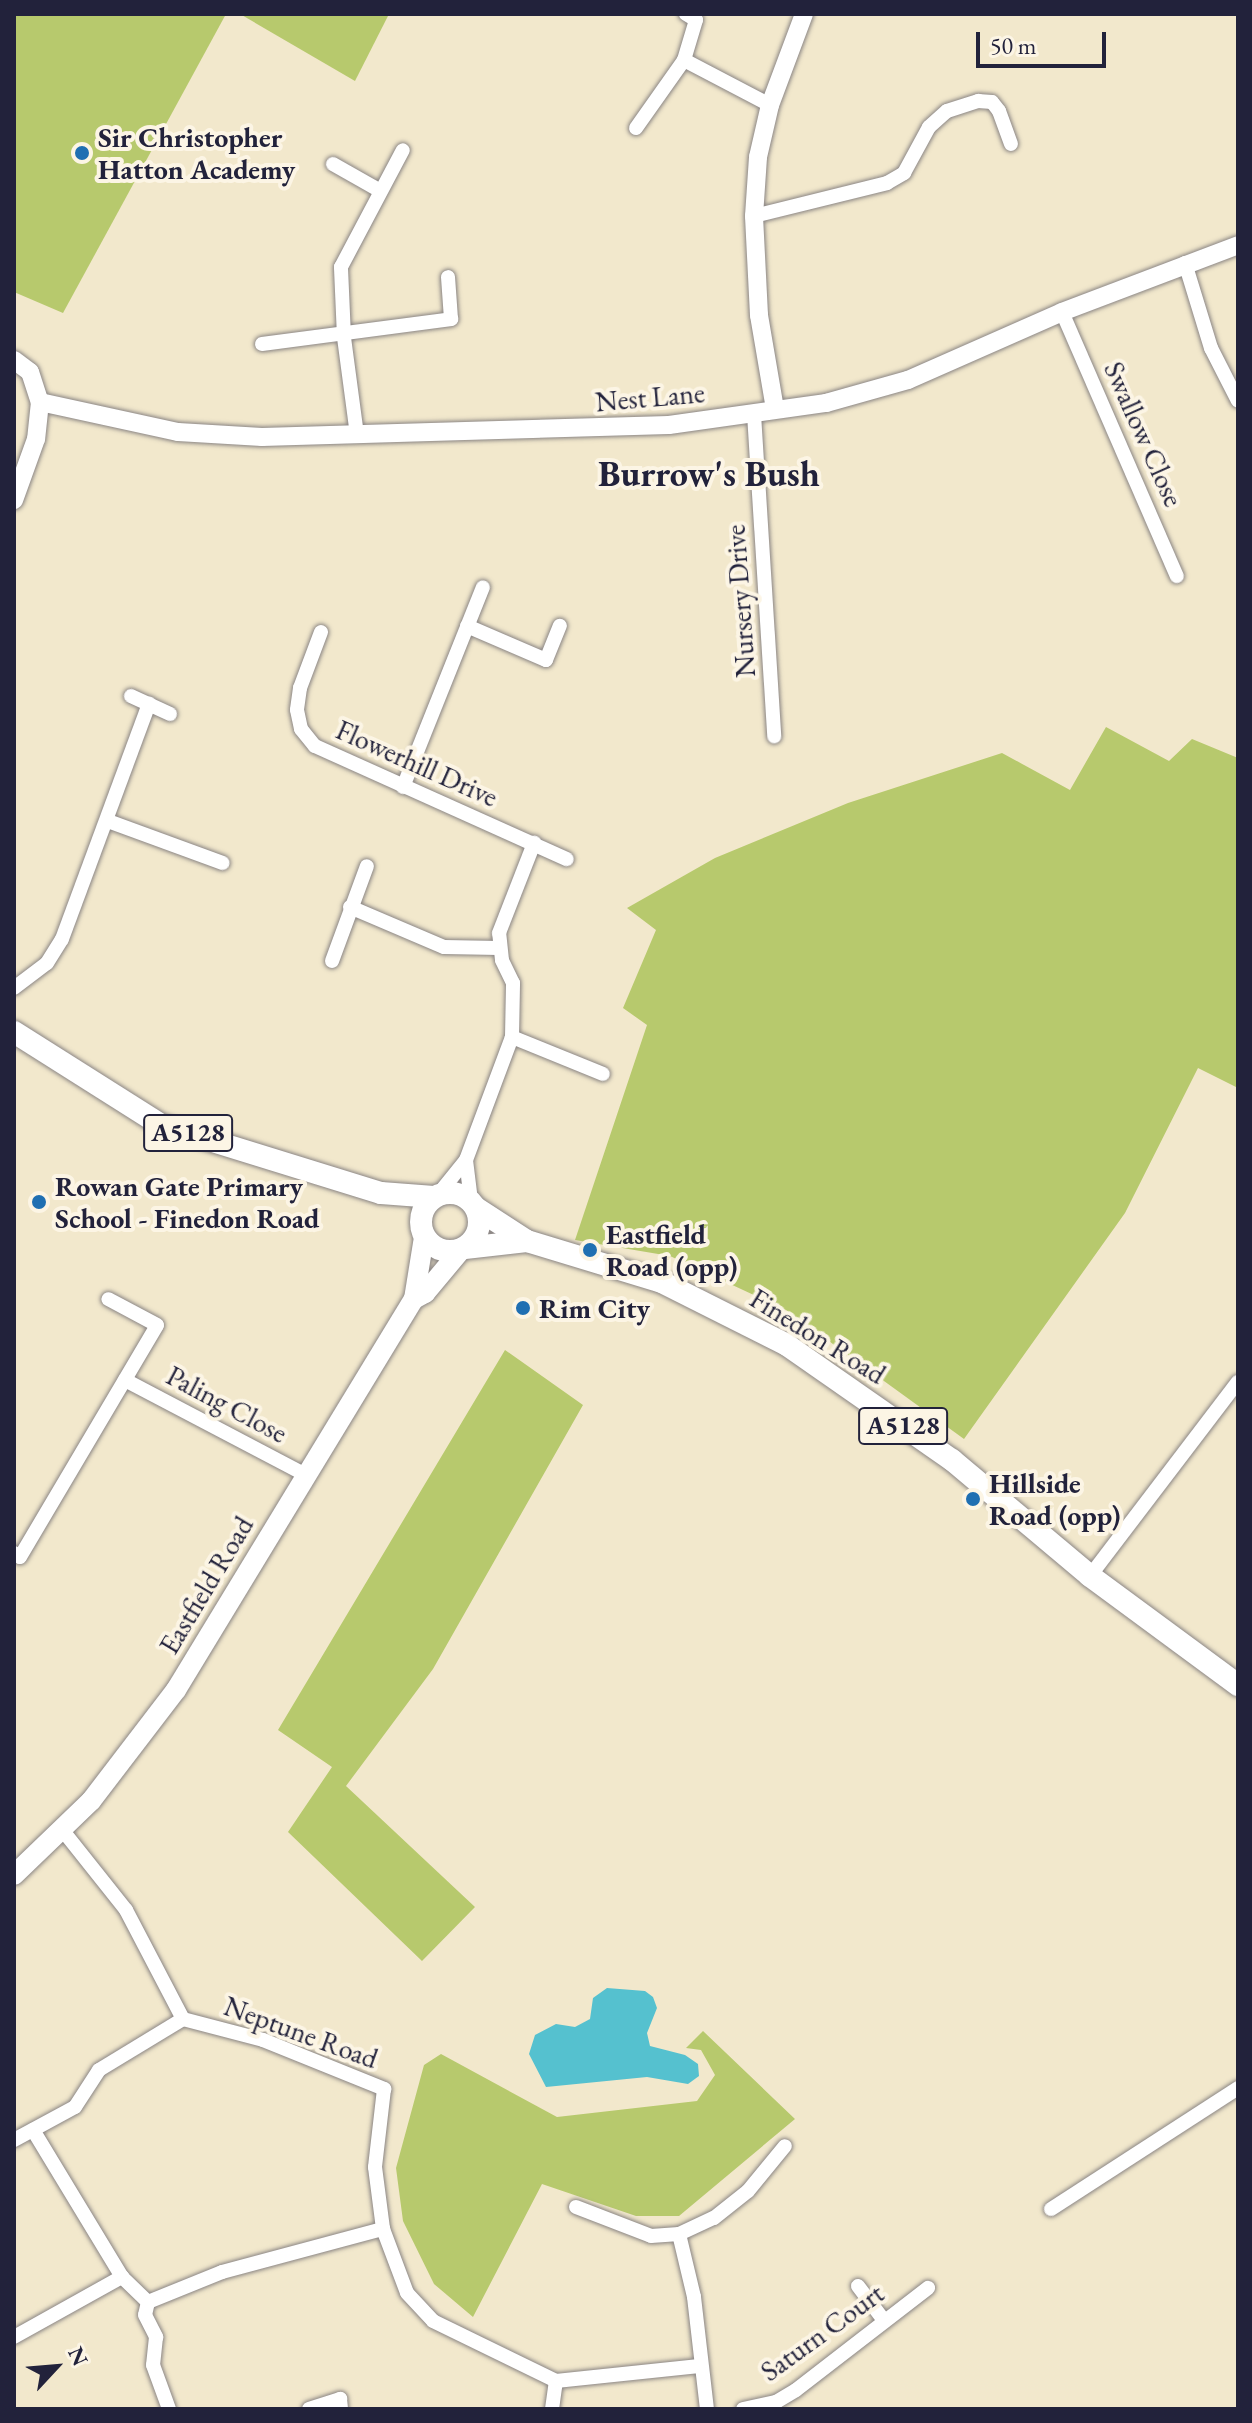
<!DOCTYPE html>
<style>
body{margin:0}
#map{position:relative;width:1252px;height:2423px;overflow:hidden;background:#f2e8cc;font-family:"EB Garamond",serif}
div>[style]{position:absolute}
.green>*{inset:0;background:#b7c96d}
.water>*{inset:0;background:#55c1cf}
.roads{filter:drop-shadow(0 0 2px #8a8584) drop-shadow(0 0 2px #8a8584)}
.minor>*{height:14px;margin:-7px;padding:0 7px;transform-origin:7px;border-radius:7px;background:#fff}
.tertiary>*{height:18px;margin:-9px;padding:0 9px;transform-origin:9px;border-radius:9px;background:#fff}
.secondary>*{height:20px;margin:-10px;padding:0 10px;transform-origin:10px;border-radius:10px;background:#fff}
.primary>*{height:22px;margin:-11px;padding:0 11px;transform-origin:11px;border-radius:11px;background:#fff}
.primary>.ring{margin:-11px;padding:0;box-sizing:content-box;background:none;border:22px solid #fff;border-radius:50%}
.dots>*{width:22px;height:22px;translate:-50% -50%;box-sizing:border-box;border:4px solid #fcf5e5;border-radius:50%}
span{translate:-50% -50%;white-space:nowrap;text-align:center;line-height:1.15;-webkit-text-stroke:8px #fcf5e5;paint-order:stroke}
.shield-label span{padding:2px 6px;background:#fcf5e5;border:2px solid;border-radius:6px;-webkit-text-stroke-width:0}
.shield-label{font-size:26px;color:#22223b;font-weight:700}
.poi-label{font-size:28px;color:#22223b;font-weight:700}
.left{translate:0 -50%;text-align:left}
.street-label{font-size:28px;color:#22223b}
.district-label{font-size:36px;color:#22223b;font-weight:700}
.frame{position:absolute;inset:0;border:16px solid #22223b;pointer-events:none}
.north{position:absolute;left:16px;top:2327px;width:80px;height:80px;-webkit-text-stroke:6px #fcf5e5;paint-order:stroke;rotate:64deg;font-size:22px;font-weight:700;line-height:32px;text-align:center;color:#22223b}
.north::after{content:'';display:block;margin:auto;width:28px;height:36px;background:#22223b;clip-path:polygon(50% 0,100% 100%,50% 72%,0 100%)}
.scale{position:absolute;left:976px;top:32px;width:130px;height:36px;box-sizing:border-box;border:4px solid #22223b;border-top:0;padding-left:10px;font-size:24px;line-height:28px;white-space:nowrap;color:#22223b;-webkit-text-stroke:6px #fcf5e5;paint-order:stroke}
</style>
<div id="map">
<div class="green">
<div style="clip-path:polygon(14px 14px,226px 14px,63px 313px,14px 292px)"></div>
<div style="clip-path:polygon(240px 14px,389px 14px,355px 81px)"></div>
<div style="clip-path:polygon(1106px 727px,1169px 761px,1192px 739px,1238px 758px,1238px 1088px,1198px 1068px,1125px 1213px,964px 1439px,786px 1310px,670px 1256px,575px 1240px,647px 1025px,623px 1008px,656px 930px,627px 908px,715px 858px,848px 803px,1002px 753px,1070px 790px)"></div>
<div style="clip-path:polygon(505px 1350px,583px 1405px,433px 1669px,346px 1786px,475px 1907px,422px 1961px,288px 1832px,332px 1767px,278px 1730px)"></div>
<div style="clip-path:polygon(703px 2031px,795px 2119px,679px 2216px,636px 2216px,542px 2184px,473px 2317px,434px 2284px,403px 2221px,396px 2168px,424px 2065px,441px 2054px,557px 2117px,697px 2101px,715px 2075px,701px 2050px,686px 2048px)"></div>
</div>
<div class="water">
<div style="clip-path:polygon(607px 1988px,645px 1991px,653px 1997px,657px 2008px,647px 2033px,650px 2046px,685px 2055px,698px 2064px,699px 2076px,688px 2084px,647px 2077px,546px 2087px,529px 2054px,535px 2035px,556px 2024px,575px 2027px,590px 2019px,593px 1998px)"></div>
</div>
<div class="roads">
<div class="minor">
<div style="left:684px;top:60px;width:97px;rotate:27.6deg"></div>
<div style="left:636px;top:128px;width:83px;rotate:-54.8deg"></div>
<div style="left:684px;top:60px;width:42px;rotate:-73.3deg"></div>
<div style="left:696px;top:20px;width:12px;rotate:-149deg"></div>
<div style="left:333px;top:164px;width:53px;rotate:29.5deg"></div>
<div style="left:754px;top:216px;width:137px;rotate:-13.9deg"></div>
<div style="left:887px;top:183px;width:20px;rotate:-30deg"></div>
<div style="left:904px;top:173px;width:52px;rotate:-61.5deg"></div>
<div style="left:929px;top:127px;width:24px;rotate:-42deg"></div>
<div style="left:947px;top:111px;width:33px;rotate:-18deg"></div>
<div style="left:978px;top:101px;width:14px;rotate:4deg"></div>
<div style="left:992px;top:102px;width:11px;rotate:52deg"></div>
<div style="left:999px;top:111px;width:35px;rotate:70deg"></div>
<div style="left:1185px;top:263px;width:89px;rotate:73deg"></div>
<div style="left:1211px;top:348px;width:59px;rotate:63deg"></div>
<div style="left:1062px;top:312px;width:288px;rotate:66.5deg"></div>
<div style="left:262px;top:344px;width:191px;rotate:-7.5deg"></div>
<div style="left:451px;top:319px;width:42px;rotate:-94.1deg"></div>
<div style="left:754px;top:414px;width:323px;rotate:86.4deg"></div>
<div style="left:357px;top:435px;width:99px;rotate:-97.6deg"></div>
<div style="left:344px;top:337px;width:70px;rotate:-92.5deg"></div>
<div style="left:341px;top:267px;width:132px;rotate:-62.1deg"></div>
<div style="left:467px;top:626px;width:86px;rotate:23.3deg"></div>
<div style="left:546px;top:660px;width:37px;rotate:-68deg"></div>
<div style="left:321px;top:632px;width:60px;rotate:110.6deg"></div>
<div style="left:300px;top:688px;width:22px;rotate:98deg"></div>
<div style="left:297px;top:710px;width:19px;rotate:78deg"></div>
<div style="left:301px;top:729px;width:22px;rotate:51deg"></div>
<div style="left:315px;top:746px;width:276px;rotate:24.2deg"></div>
<div style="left:131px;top:696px;width:43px;rotate:24.8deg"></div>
<div style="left:403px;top:787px;width:215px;rotate:-68.2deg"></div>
<div style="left:108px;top:821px;width:122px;rotate:20.1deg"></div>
<div style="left:350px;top:907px;width:102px;rotate:23.1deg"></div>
<div style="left:444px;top:947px;width:55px;rotate:1deg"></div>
<div style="left:332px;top:961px;width:101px;rotate:-69.8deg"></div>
<div style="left:14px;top:988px;width:41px;rotate:-37.1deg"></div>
<div style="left:47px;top:963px;width:28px;rotate:-58deg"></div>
<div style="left:62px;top:939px;width:251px;rotate:-69.7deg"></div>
<div style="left:512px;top:1037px;width:98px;rotate:22.1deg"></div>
<div style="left:466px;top:1160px;width:41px;rotate:83deg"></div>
<div style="left:437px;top:1196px;width:46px;rotate:-51.1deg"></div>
<div style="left:466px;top:1160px;width:131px;rotate:-69.5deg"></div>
<div style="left:512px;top:1037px;width:54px;rotate:-88.9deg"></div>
<div style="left:513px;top:983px;width:25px;rotate:-116deg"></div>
<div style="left:502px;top:960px;width:27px;rotate:-96deg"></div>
<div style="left:499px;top:933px;width:97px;rotate:-68.7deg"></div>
<div style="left:125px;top:1380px;width:204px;rotate:27.7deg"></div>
<div style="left:14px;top:1553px;width:7px;rotate:34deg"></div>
<div style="left:20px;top:1557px;width:269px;rotate:-59.4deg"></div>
<div style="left:157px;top:1325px;width:55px;rotate:-152deg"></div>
<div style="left:1090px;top:1576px;width:244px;rotate:-52.7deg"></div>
<div style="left:64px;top:1832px;width:100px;rotate:51.5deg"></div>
<div style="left:126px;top:1910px;width:123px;rotate:62.4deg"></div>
<div style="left:183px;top:2019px;width:83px;rotate:14.7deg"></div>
<div style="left:263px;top:2040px;width:131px;rotate:22deg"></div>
<div style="left:384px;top:2089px;width:79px;rotate:96.6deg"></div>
<div style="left:375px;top:2167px;width:63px;rotate:82.6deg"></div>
<div style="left:383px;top:2229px;width:68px;rotate:69.4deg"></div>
<div style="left:407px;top:2293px;width:38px;rotate:47deg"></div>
<div style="left:433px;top:2321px;width:137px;rotate:26deg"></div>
<div style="left:556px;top:2381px;width:144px;rotate:-6deg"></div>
<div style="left:33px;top:2130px;width:172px;rotate:58.8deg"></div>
<div style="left:122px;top:2277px;width:36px;rotate:44deg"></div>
<div style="left:14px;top:2140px;width:69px;rotate:-28.4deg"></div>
<div style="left:75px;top:2107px;width:44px;rotate:-57deg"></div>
<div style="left:99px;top:2070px;width:98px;rotate:-31.3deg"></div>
<div style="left:576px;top:2207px;width:80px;rotate:21.1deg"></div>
<div style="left:651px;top:2236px;width:28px;rotate:-4deg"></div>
<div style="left:679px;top:2234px;width:38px;rotate:-25deg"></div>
<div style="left:714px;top:2218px;width:43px;rotate:-38.5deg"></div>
<div style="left:748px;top:2191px;width:58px;rotate:-50.6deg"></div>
<div style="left:1051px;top:2209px;width:223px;rotate:-32.9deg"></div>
<div style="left:679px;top:2234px;width:65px;rotate:76.6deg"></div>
<div style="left:694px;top:2297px;width:113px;rotate:83.4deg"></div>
<div style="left:858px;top:2286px;width:41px;rotate:52.9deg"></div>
<div style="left:148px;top:2302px;width:80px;rotate:-22.1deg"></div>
<div style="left:222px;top:2272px;width:167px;rotate:-15deg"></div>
<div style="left:148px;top:2302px;width:13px;rotate:103deg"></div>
<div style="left:145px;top:2315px;width:25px;rotate:63deg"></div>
<div style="left:156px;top:2337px;width:28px;rotate:96deg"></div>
<div style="left:153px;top:2365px;width:47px;rotate:70deg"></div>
<div style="left:14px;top:2337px;width:124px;rotate:-29.1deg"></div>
<div style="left:309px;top:2409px;width:33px;rotate:-18deg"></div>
<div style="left:340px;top:2399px;width:10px;rotate:84deg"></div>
<div style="left:552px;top:2409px;width:28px;rotate:-82deg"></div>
<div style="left:743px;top:2409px;width:34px;rotate:-12deg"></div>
<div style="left:776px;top:2402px;width:23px;rotate:-31deg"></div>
<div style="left:796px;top:2390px;width:167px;rotate:-37.7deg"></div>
</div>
<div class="tertiary">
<div style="left:14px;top:360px;width:20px;rotate:37deg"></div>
<div style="left:30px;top:372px;width:32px;rotate:72deg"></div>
<div style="left:40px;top:402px;width:37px;rotate:96deg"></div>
<div style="left:36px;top:439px;width:65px;rotate:109.8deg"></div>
<div style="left:40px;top:402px;width:141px;rotate:12.3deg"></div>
<div style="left:178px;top:432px;width:84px;rotate:3.4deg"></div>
<div style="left:262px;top:437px;width:407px;rotate:-1.7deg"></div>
<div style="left:669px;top:425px;width:159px;rotate:-8deg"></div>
<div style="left:826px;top:403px;width:85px;rotate:-15.7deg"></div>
<div style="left:908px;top:380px;width:168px;rotate:-23.8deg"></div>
<div style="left:1062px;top:312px;width:188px;rotate:-20.8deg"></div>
<div style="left:775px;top:409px;width:95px;rotate:-99.7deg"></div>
<div style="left:759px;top:315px;width:99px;rotate:-92.9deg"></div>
<div style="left:754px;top:216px;width:59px;rotate:-86.1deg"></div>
<div style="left:758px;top:157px;width:53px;rotate:-77deg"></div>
<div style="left:770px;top:105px;width:97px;rotate:-69.5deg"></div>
</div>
<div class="secondary">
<div style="left:414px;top:1299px;width:13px;rotate:-29deg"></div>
<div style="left:425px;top:1293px;width:56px;rotate:-50.1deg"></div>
<div style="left:14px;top:1875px;width:107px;rotate:-43.9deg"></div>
<div style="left:91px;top:1801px;width:140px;rotate:-52.6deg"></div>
<div style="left:176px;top:1690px;width:458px;rotate:-58.7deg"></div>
<div style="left:414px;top:1299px;width:63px;rotate:-80.8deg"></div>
</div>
<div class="primary">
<div style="left:14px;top:1032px;width:174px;rotate:32.3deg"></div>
<div style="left:161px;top:1125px;width:230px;rotate:17.2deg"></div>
<div style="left:381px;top:1193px;width:53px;rotate:4.3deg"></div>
<div class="ring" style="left:421px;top:1193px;width:36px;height:36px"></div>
<div style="left:476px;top:1208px;width:61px;rotate:32.9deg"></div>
<div style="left:527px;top:1241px;width:141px;rotate:16.9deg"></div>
<div style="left:662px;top:1282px;width:140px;rotate:26.7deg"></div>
<div style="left:787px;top:1345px;width:201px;rotate:34.9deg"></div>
<div style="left:952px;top:1460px;width:180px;rotate:40deg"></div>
<div style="left:1090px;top:1576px;width:184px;rotate:36.4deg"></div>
<div style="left:465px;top:1248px;width:62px;rotate:-6.4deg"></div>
</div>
</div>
<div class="dots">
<div style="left:82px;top:153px;background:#1f6fb2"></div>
<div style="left:39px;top:1202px;background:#1f6fb2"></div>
<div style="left:590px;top:1250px;background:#1f6fb2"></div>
<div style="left:523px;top:1308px;background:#1f6fb2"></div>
<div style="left:973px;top:1499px;background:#1f6fb2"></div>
</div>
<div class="shield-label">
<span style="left:188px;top:1133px">A5128</span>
<span style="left:903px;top:1426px">A5128</span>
</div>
<div class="poi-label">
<span class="left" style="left:98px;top:153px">Sir Christopher<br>Hatton Academy</span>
<span class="left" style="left:55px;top:1202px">Rowan Gate Primary<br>School - Finedon Road</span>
<span class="left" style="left:606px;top:1250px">Eastfield<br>Road (opp)</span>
<span class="left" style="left:539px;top:1308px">Rim City</span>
<span class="left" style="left:989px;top:1499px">Hillside<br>Road (opp)</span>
</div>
<div class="street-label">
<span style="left:650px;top:397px;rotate:-5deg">Nest Lane</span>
<span style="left:1144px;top:434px;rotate:66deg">Swallow Close</span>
<span style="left:740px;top:601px;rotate:-94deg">Nursery Drive</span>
<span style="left:417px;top:763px;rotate:24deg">Flowerhill Drive</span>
<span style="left:818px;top:1336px;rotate:32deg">Finedon Road</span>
<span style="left:227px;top:1404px;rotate:28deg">Paling Close</span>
<span style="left:206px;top:1585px;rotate:-59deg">Eastfield Road</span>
<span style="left:301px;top:2032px;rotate:20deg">Neptune Road</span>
<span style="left:822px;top:2332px;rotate:-36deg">Saturn Court</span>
</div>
<div class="district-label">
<span style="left:709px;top:474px">Burrow's Bush</span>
</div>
<div class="frame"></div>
<div class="north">N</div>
<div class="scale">50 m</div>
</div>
